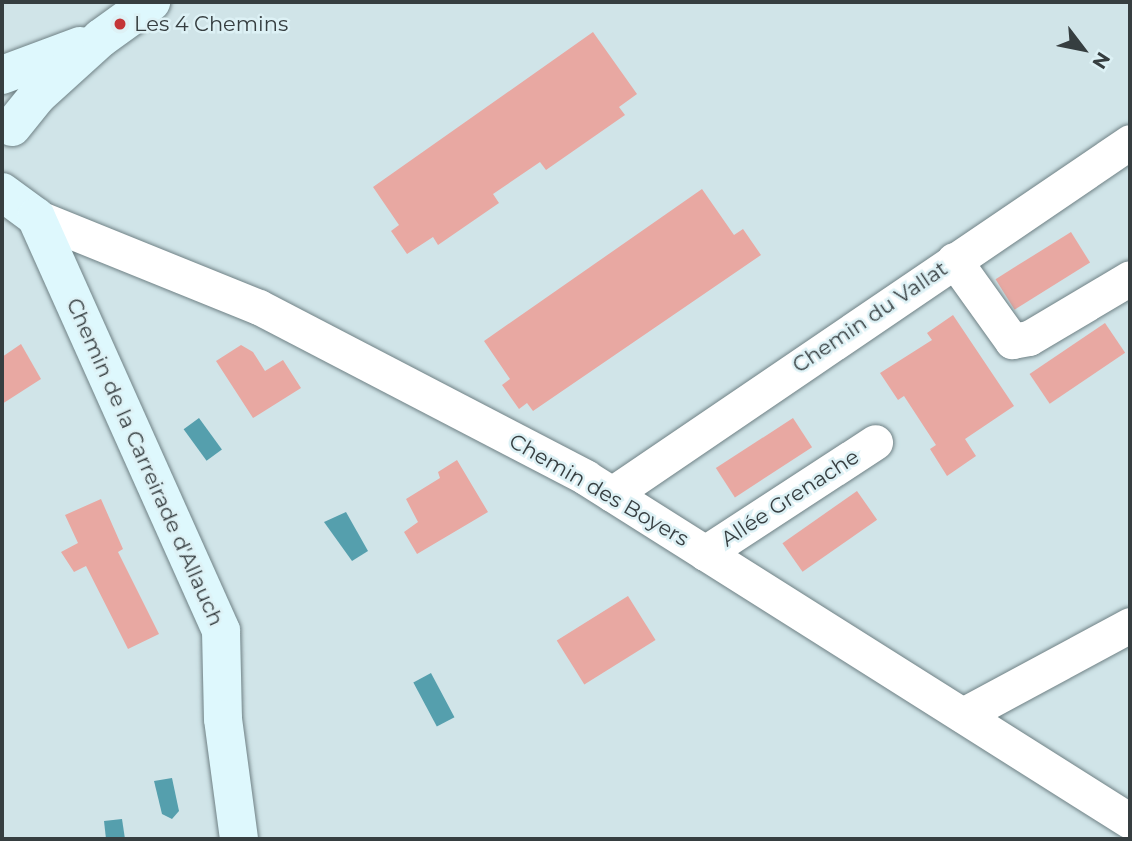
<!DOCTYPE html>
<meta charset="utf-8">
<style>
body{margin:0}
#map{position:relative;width:1132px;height:841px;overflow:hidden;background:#d0e4e8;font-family:Montserrat,sans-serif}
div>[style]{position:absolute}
.water>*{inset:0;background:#559fad;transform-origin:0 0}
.building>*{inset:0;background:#e8a8a2;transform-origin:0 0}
.roads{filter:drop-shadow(0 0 2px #6f8185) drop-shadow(0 0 2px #6f8185)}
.street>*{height:35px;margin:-17.5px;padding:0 17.5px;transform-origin:17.5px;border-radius:17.5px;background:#fff}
.secondary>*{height:38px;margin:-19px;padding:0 19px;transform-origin:19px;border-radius:19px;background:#def8fd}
.dots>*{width:19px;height:19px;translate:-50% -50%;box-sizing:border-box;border:4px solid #ddf1f5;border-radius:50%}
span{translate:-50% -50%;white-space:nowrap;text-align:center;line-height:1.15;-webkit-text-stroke:5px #ddf1f5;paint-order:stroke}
.poi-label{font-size:21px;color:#363e40}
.left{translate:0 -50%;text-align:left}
.street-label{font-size:21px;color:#363e40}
.frame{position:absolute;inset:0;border:4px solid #363e40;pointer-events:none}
.north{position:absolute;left:1048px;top:14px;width:70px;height:70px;-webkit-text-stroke:5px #ddf1f5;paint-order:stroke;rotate:122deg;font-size:19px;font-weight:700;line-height:28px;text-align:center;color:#363e40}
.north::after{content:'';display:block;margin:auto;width:24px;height:32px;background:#363e40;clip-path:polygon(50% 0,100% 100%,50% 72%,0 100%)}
</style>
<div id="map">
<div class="water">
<div style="left:199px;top:418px;width:39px;height:19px;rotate:54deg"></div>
<div style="clip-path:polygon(346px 512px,368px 551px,352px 561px,324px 522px)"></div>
<div style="left:431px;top:673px;width:50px;height:20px;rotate:62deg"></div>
<div style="clip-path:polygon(172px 778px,179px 811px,172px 819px,162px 814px,154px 781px)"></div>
<div style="clip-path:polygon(122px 819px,125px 839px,106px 839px,104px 821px)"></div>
</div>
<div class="building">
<div style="clip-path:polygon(593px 32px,637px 94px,619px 107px,625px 115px,546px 170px,540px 162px,493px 194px,499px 203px,438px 245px,433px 237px,407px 254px,391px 231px,399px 225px,373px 187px)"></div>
<div style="clip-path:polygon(702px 189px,734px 235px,743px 229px,761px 255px,533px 411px,527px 403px,519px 409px,502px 385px,510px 379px,484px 341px)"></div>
<div style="left:1071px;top:232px;width:36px;height:89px;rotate:58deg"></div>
<div style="clip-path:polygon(953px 315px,1014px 406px,965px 439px,976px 456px,947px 476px,930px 449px,936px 445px,904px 396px,898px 400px,880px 373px,932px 340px,927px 333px)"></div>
<div style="left:1105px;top:323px;width:36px;height:91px;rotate:56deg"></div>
<div style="clip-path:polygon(21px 344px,41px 379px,2px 404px,2px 357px)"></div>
<div style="clip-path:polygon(241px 345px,253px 352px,265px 371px,283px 360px,301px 388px,253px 418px,216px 361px)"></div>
<div style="left:793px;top:418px;width:35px;height:92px;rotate:57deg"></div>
<div style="clip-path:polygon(457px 460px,488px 512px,417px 554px,404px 532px,418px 522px,406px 499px,440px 478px,438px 472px)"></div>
<div style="left:857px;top:491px;width:35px;height:91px;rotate:55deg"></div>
<div style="clip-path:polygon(101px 499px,123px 549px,118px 552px,159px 634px,128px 649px,86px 566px,74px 572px,61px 552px,78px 543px,65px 515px)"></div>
<div style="left:628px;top:596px;width:52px;height:84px;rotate:58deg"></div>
</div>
<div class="roads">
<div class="street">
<div style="left:36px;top:217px;width:240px;rotate:22deg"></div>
<div style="left:259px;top:307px;width:368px;rotate:27.5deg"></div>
<div style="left:585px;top:477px;width:644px;rotate:32.26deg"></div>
<div style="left:954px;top:260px;width:100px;rotate:54.4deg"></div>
<div style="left:1012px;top:341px;width:17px;rotate:-10deg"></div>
<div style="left:1029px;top:338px;width:117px;rotate:-30.7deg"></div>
<div style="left:612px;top:494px;width:626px;rotate:-34.2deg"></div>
<div style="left:705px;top:553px;width:203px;rotate:-33.1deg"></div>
<div style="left:963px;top:715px;width:190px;rotate:-28.3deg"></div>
</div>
<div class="secondary">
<div style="left:2px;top:75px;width:83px;rotate:-20.4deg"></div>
<div style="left:12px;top:127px;width:40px;rotate:-51deg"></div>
<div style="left:37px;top:96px;width:86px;rotate:-42.2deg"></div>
<div style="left:101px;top:38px;width:62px;rotate:-35.8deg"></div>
<div style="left:2px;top:192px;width:42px;rotate:36.3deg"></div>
<div style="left:36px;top:217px;width:453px;rotate:65.9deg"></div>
<div style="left:221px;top:631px;width:88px;rotate:88.7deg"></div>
<div style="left:223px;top:719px;width:121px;rotate:82.4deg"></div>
</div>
</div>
<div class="dots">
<div style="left:120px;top:24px;background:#c43537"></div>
</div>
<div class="poi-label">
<span class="left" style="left:134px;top:24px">Les 4 Chemins</span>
</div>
<div class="street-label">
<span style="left:870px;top:317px;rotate:-34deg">Chemin du Vallat</span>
<span style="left:145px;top:462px;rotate:66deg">Chemin de la Carreirade d'Allauch</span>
<span style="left:599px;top:490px;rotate:30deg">Chemin des Boyers</span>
<span style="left:790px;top:498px;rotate:-33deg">Allée Grenache</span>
</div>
<div class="frame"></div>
<div class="north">N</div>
</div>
